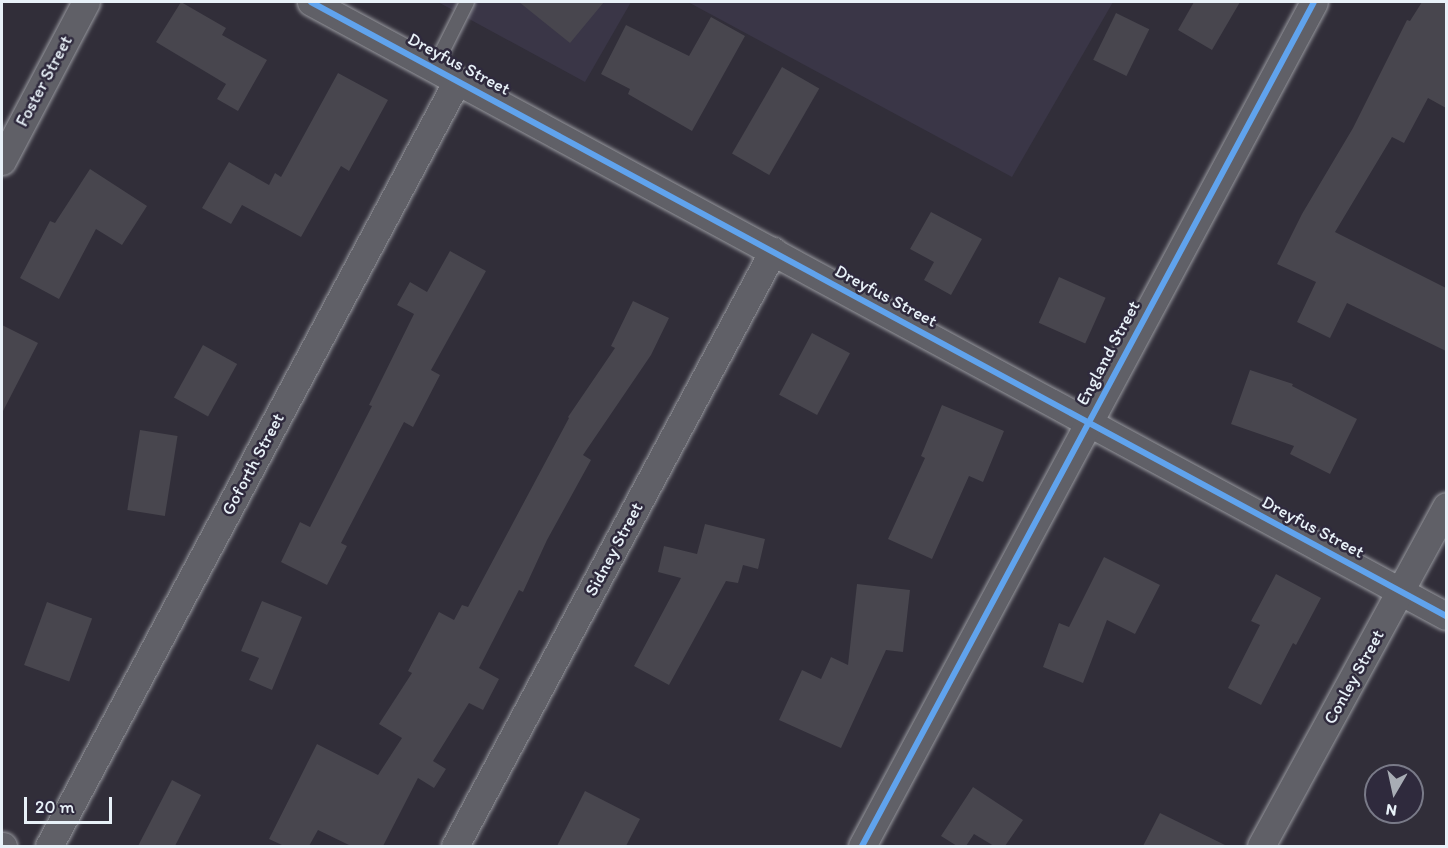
<!DOCTYPE html>
<style>
body{margin:0}
#map{position:relative;width:1448px;height:848px;overflow:hidden;background:#312e39;font-family:Itim,sans-serif}
div>[style]{position:absolute}
.built>*{inset:0;background:#3a3647}
.building>*{inset:0;background:#48464e;transform-origin:0 0}
.roads{filter:drop-shadow(0 0 2px #98999f) drop-shadow(0 0 2px #98999f)}
.service>*{height:14px;margin:-7px;padding:0 7px;transform-origin:7px;border-radius:7px;background:#606067}
.minor>*{height:27px;margin:-13.5px;padding:0 13.5px;transform-origin:13.5px;border-radius:13.5px;background:#606067}
.cycleway>*{height:6px;margin:-3px;padding:0 3px;transform-origin:3px;border-radius:3px;background:#60a3ed}
span{translate:-50% -50%;white-space:nowrap;text-align:center;line-height:1.15;-webkit-text-stroke:5px #2f2a3d;paint-order:stroke}
.street-label{font-size:18px;color:#e8f1f8}
.frame{position:absolute;inset:0;border:3px solid #e8f1f8;pointer-events:none}
.north{position:absolute;left:1364px;top:764px;width:60px;height:60px;box-sizing:border-box;background:#2f2a3d;border:2px solid #797a88;border-radius:50%;rotate:189deg;font-size:16px;font-weight:700;line-height:24px;text-align:center;color:#e8f1f8}
.north::after{content:'';display:block;margin:auto;width:21px;height:27px;background:#a8adb5;clip-path:polygon(50% 0,100% 100%,50% 72%,0 100%)}
.scale{position:absolute;left:24px;top:797px;width:88px;height:27px;box-sizing:border-box;border:3px solid #e8f1f8;border-top:0;padding-left:8px;font-size:18px;line-height:21px;white-space:nowrap;color:#e8f1f8;-webkit-text-stroke:4px #2f2a3d;paint-order:stroke}
</style>
<div id="map">
<div class="built">
<div style="clip-path:polygon(438px 2px,631px 2px,585px 82px)"></div>
<div style="clip-path:polygon(688px 2px,1113px 2px,1012px 177px)"></div>
</div>
<div class="building">
<div style="clip-path:polygon(181px 2px,226px 28px,222px 35px,267px 60px,238px 111px,217px 99px,226px 84px,156px 42px)"></div>
<div style="clip-path:polygon(519px 2px,604px 2px,570px 43px)"></div>
<div style="clip-path:polygon(1194px 2px,1240px 2px,1212px 50px,1178px 30px)"></div>
<div style="clip-path:polygon(1422px 2px,1446px 2px,1446px 108px,1428px 98px,1404px 143px,1392px 137px,1335px 232px,1446px 288px,1446px 351px,1347px 303px,1330px 338px,1297px 322px,1316px 282px,1277px 264px,1302px 214px,1353px 128px,1407px 20px,1410px 21px)"></div>
<div style="left:1116px;top:13px;width:37px;height:52px;rotate:26deg"></div>
<div style="clip-path:polygon(711px 17px,745px 36px,692px 131px,628px 94px,630px 89px,601px 74px,626px 25px,689px 56px)"></div>
<div style="left:782px;top:67px;width:43px;height:100px;rotate:30deg"></div>
<div style="clip-path:polygon(338px 73px,388px 100px,349px 171px,341px 166px,301px 237px,242px 205px,231px 224px,202px 208px,229px 162px,269px 185px,275px 173px,281px 177px)"></div>
<div style="clip-path:polygon(90px 169px,147px 206px,122px 245px,96px 229px,59px 299px,20px 278px,50px 221px,55px 223px)"></div>
<div style="clip-path:polygon(931px 212px,982px 239px,951px 295px,924px 280px,934px 262px,910px 249px)"></div>
<div style="clip-path:polygon(450px 251px,486px 271px,431px 370px,440px 375px,413px 427px,404px 422px,341px 543px,347px 546px,327px 585px,281px 562px,300px 522px,310px 527px,372px 406px,369px 405px,414px 314px,397px 305px,410px 282px,427px 292px)"></div>
<div style="left:1059px;top:277px;width:51px;height:50px;rotate:24deg"></div>
<div style="clip-path:polygon(633px 301px,669px 318px,651px 355px,583px 455px,591px 460px,547px 540px,523px 592px,519px 590px,479px 668px,499px 679px,483px 710px,469px 703px,433px 761px,446px 769px,434px 788px,418px 778px,383px 846px,351px 846px,318px 830px,309px 846px,284px 846px,269px 839px,317px 744px,378px 775px,402px 738px,379px 724px,412px 673px,408px 671px,439px 612px,454px 620px,462px 605px,468px 607px,569px 418px,568px 417px,615px 348px,611px 346px)"></div>
<div style="clip-path:polygon(2px 325px,38px 343px,2px 413px)"></div>
<div style="left:812px;top:333px;width:43px;height:70px;rotate:28deg"></div>
<div style="left:203px;top:345px;width:39px;height:60px;rotate:29deg"></div>
<div style="clip-path:polygon(1250px 370px,1293px 384px,1292px 386px,1357px 419px,1330px 474px,1290px 454px,1294px 446px,1231px 424px)"></div>
<div style="clip-path:polygon(942px 405px,1004px 431px,983px 482px,969px 476px,932px 559px,888px 539px,925px 458px,921px 456px)"></div>
<div style="left:140px;top:430px;width:38px;height:81px;rotate:9deg"></div>
<div style="clip-path:polygon(705px 524px,765px 539px,758px 569px,743px 565px,738px 583px,726px 581px,669px 685px,634px 666px,681px 578px,658px 572px,664px 546px,697px 554px)"></div>
<div style="clip-path:polygon(1104px 557px,1160px 585px,1135px 634px,1107px 620px,1083px 683px,1043px 667px,1059px 623px,1069px 627px)"></div>
<div style="clip-path:polygon(1276px 574px,1321px 598px,1296px 645px,1293px 643px,1261px 705px,1228px 688px,1260px 625px,1251px 621px)"></div>
<div style="clip-path:polygon(857px 584px,910px 590px,903px 652px,886px 650px,841px 748px,779px 720px,802px 670px,821px 679px,831px 657px,848px 665px)"></div>
<div style="clip-path:polygon(262px 601px,302px 617px,272px 690px,249px 680px,259px 658px,241px 651px)"></div>
<div style="left:47px;top:602px;width:48px;height:67px;rotate:20deg"></div>
<div style="clip-path:polygon(172px 780px,201px 795px,175px 846px,138px 846px)"></div>
<div style="clip-path:polygon(973px 787px,1023px 820px,1005px 846px,994px 846px,974px 834px,966px 846px,957px 846px,941px 836px)"></div>
<div style="clip-path:polygon(585px 791px,640px 819px,626px 846px,557px 846px)"></div>
<div style="clip-path:polygon(1160px 813px,1227px 846px,1143px 846px)"></div>
</div>
<div class="roads">
<div class="service">
<div style="left:434px;top:68px;width:74px;rotate:-63.4deg"></div>
</div>
<div class="minor">
<div style="left:311px;top:2px;width:1290px;rotate:28.41deg"></div>
<div style="left:2px;top:161px;width:180px;rotate:-62.2deg"></div>
<div style="left:2px;top:846px;width:1px"></div>
<div style="left:49px;top:846px;width:867px;rotate:-61.93deg"></div>
<div style="left:455px;top:846px;width:675px;rotate:-61.88deg"></div>
<div style="left:862px;top:846px;width:957px;rotate:-61.83deg"></div>
<div style="left:1261px;top:846px;width:387px;rotate:-61.4deg"></div>
</div>
</div>
<div class="cycleway">
<div style="left:311px;top:2px;width:1290px;rotate:28.41deg"></div>
<div style="left:862px;top:846px;width:957px;rotate:-61.83deg"></div>
</div>
<div class="street-label">
<span style="left:459px;top:64px;rotate:28deg">Dreyfus Street</span>
<span style="left:44px;top:81px;rotate:-62deg">Foster Street</span>
<span style="left:886px;top:296px;rotate:28deg">Dreyfus Street</span>
<span style="left:1108px;top:353px;rotate:-62deg">England Street</span>
<span style="left:253px;top:464px;rotate:-62deg">Goforth Street</span>
<span style="left:1313px;top:527px;rotate:28deg">Dreyfus Street</span>
<span style="left:614px;top:549px;rotate:-62deg">Sidney Street</span>
<span style="left:1354px;top:677px;rotate:-61deg">Conley Street</span>
</div>
<div class="frame"></div>
<div class="north">N</div>
<div class="scale">20 m</div>
</div>
